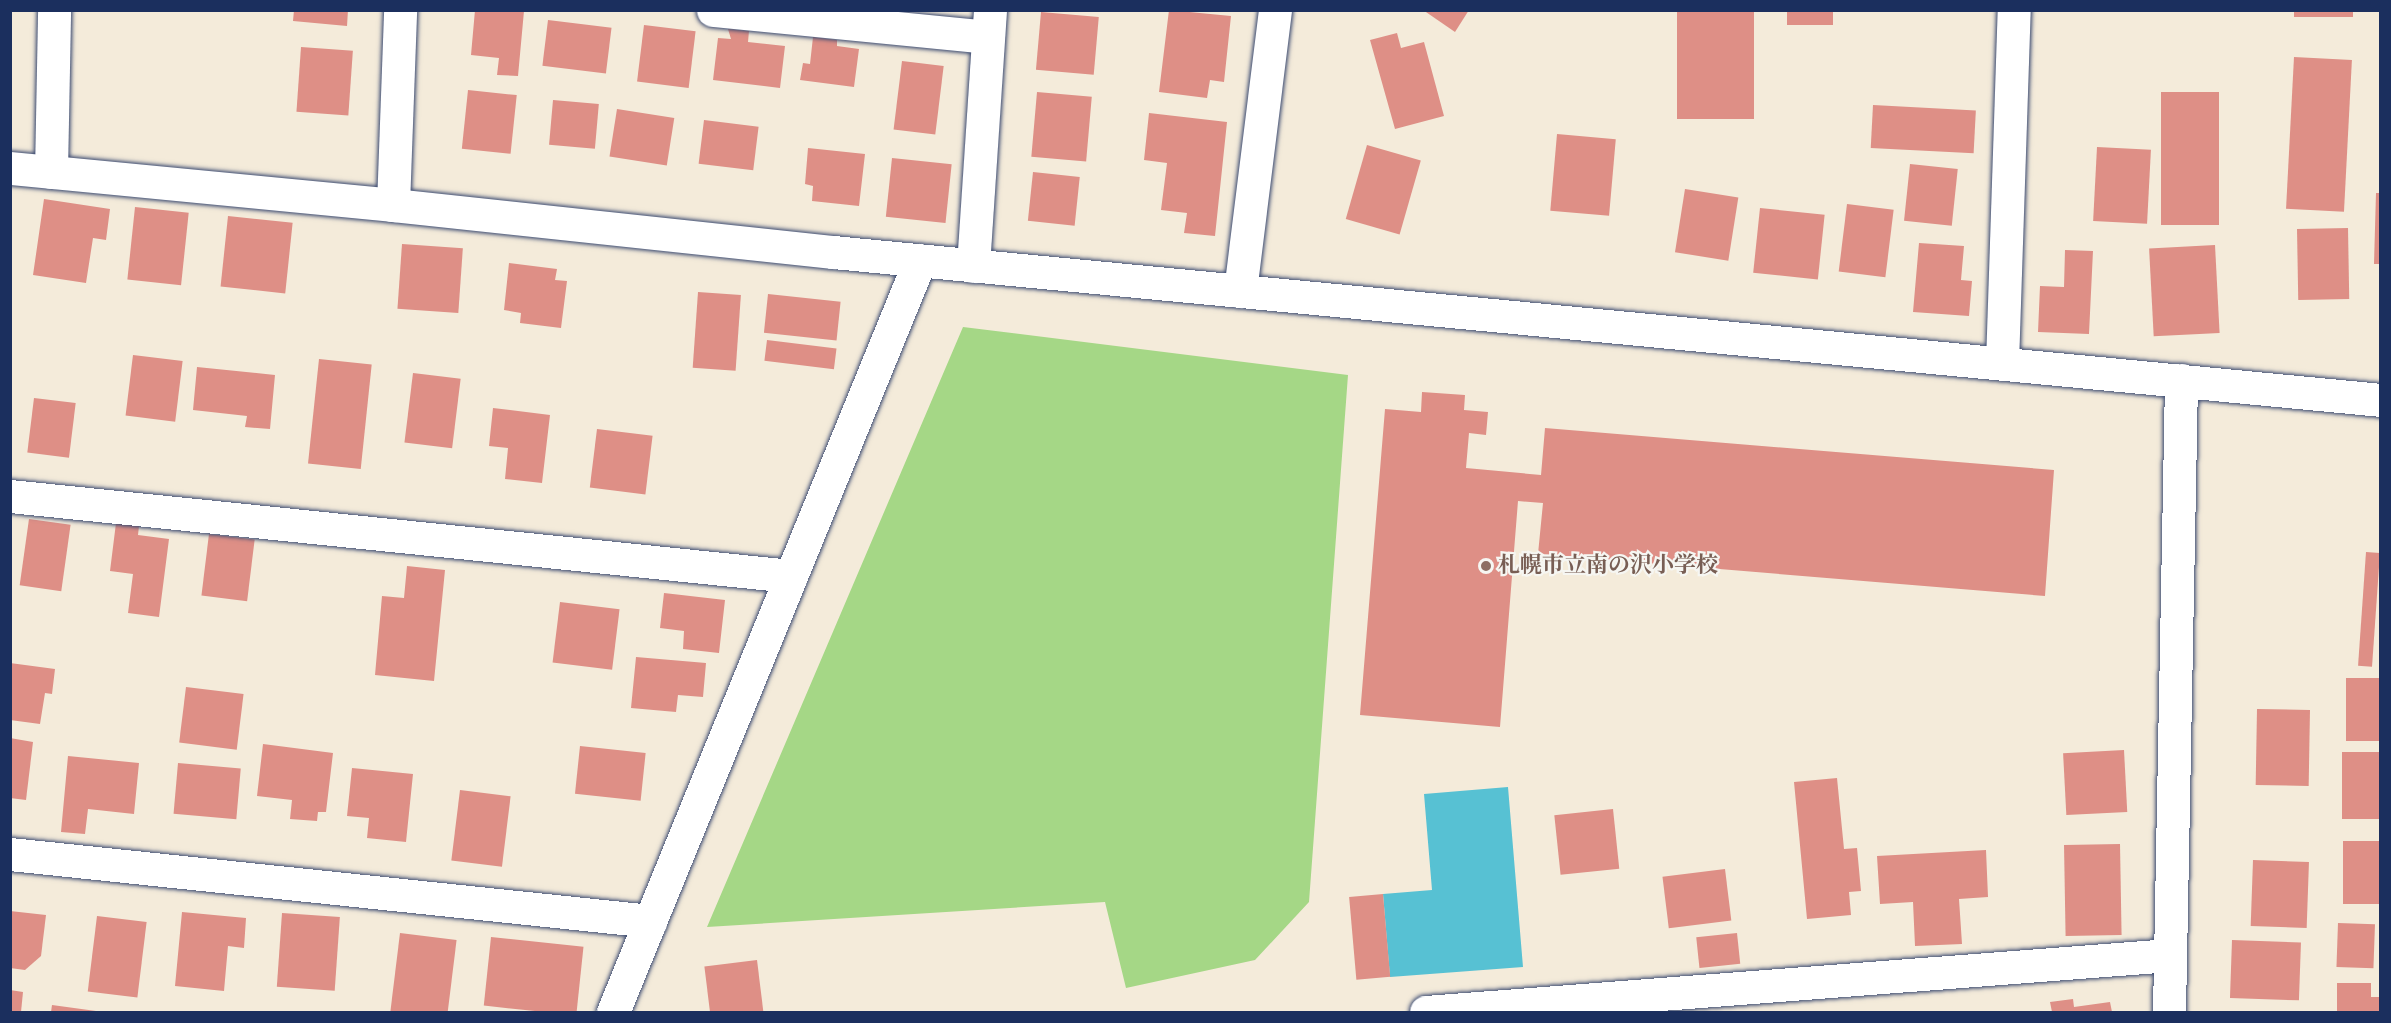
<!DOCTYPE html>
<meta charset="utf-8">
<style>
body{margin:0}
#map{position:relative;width:2391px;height:1023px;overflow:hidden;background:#f4ebda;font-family:"IM FELL DW Pica","Noto Serif JP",serif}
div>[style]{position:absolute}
.green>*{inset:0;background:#a5d786}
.water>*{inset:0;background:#57c1d3}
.building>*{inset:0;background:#de8f86;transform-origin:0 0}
.roads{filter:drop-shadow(0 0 2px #3c4b71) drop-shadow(0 0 2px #3c4b71)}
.minor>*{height:33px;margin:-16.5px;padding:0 16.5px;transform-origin:16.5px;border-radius:16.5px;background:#fff}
.dots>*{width:16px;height:16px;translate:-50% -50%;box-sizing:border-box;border:3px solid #f6f6f2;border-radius:50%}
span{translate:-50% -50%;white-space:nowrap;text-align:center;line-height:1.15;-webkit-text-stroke:4.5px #f6f6f2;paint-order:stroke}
.education-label{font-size:22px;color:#785e54;font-weight:700}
.left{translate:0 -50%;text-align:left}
.frame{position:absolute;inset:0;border:12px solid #1b2f5e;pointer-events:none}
</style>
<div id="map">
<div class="green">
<div style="clip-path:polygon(963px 327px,1348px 375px,1309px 902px,1255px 960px,1126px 988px,1105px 902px,707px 927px)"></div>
</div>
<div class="water">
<div style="clip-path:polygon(1508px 787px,1523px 967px,1390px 977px,1383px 894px,1432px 890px,1424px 794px)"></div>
</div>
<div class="building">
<div style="clip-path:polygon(294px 10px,348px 10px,347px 26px,293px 21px)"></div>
<div style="clip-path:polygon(475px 10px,524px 11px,518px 76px,497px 75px,499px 58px,471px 55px)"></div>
<div style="clip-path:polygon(1169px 10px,1231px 16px,1224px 82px,1210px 80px,1207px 98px,1159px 92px)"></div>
<div style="clip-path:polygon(1423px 10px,1469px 10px,1455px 32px)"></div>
<div style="left:1677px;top:10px;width:77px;height:109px"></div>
<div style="left:1787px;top:10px;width:46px;height:15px"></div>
<div style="left:2294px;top:10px;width:59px;height:7px"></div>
<div style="left:1041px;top:12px;width:58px;height:58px;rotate:5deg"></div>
<div style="left:548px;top:20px;width:64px;height:46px;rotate:7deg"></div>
<div style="left:644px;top:25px;width:52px;height:57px;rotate:7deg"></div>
<div style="clip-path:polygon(728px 29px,749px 31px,748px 42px,785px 46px,780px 88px,713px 80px,718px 38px,731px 39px)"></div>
<div style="clip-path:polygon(1397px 33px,1401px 48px,1424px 42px,1444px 116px,1395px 129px,1370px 40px)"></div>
<div style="clip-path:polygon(813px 37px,837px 40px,837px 46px,859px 49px,854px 87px,800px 80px,803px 63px,810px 64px)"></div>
<div style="left:301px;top:47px;width:52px;height:65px;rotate:4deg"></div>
<div style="left:2294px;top:57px;width:58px;height:152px;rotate:3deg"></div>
<div style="left:902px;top:61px;width:42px;height:69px;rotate:7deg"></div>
<div style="left:468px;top:90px;width:49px;height:59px;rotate:6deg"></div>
<div style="left:1037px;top:92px;width:55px;height:65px;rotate:5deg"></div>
<div style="left:2161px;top:92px;width:58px;height:133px"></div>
<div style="left:553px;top:100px;width:46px;height:45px;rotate:5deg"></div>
<div style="left:1873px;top:105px;width:103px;height:43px;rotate:3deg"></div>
<div style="left:617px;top:109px;width:58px;height:48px;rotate:9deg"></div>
<div style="clip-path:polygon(1149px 113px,1227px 122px,1215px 236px,1184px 233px,1187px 213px,1161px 210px,1167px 163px,1144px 160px)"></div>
<div style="left:704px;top:120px;width:55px;height:44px;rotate:7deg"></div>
<div style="left:1557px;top:134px;width:59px;height:77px;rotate:5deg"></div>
<div style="left:1367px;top:145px;width:56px;height:77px;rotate:16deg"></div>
<div style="left:2097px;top:147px;width:54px;height:74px;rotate:3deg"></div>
<div style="clip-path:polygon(808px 148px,865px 154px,859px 206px,812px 201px,813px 186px,805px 184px)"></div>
<div style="left:892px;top:158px;width:60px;height:59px;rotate:6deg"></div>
<div style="left:1910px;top:164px;width:48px;height:57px;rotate:6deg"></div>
<div style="left:1033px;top:172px;width:47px;height:49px;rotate:6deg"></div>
<div style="left:1685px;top:189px;width:54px;height:64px;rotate:9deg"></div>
<div style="clip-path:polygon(2376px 193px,2380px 193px,2380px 264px,2374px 264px)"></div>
<div style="clip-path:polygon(44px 199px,110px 209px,106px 240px,93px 238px,86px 283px,33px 275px)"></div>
<div style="left:1847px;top:204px;width:47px;height:68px;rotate:7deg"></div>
<div style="left:135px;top:207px;width:54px;height:73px;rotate:6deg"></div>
<div style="left:1760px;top:208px;width:65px;height:65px;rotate:6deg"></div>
<div style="left:228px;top:216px;width:65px;height:71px;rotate:6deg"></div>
<div style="left:2348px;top:228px;width:71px;height:51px;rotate:89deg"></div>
<div style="clip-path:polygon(1919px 243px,1964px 246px,1961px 280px,1972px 281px,1969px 316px,1913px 312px)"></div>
<div style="left:402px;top:244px;width:61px;height:65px;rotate:4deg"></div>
<div style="left:2215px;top:245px;width:88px;height:66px;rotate:87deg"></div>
<div style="clip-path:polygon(2065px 250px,2093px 251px,2089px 334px,2038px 332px,2040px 286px,2064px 287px)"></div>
<div style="clip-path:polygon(509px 263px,557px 269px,555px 280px,567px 281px,561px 328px,520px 323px,521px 313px,504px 310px)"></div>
<div style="left:698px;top:292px;width:43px;height:76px;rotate:4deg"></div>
<div style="left:768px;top:294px;width:73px;height:39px;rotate:6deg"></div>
<div style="left:767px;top:340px;width:70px;height:21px;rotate:7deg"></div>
<div style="left:133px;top:355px;width:50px;height:61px;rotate:7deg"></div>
<div style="left:319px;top:359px;width:53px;height:105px;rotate:6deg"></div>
<div style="clip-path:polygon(197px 367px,275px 375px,270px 429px,245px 427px,247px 416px,193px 410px)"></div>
<div style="left:413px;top:373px;width:48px;height:70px;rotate:7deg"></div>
<div style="clip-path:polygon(1422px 392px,1465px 395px,1464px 410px,1488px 412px,1486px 435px,1469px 433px,1466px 468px,1541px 475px,1545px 428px,2054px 470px,2045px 596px,1538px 554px,1543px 503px,1518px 501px,1500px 727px,1360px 715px,1385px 409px,1421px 412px)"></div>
<div style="left:34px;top:398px;width:42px;height:55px;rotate:7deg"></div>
<div style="clip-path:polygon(493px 408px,550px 415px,542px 483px,505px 479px,508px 448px,489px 446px)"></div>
<div style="left:597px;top:429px;width:56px;height:59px;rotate:7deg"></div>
<div style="left:29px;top:519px;width:42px;height:67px;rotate:8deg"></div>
<div style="clip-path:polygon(116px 523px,139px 526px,138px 535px,169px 539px,159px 617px,128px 613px,133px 574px,110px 571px)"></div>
<div style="left:209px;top:534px;width:46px;height:62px;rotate:7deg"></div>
<div style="left:2366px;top:552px;width:14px;height:114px;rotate:4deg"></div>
<div style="clip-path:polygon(407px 566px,445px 570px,434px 681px,375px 675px,382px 596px,404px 598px)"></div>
<div style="clip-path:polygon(664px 593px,725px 600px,719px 653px,683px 649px,684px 631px,660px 628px)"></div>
<div style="left:560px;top:602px;width:60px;height:61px;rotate:7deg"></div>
<div style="clip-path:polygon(636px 657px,706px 663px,703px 697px,678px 695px,676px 712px,631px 708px)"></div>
<div style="clip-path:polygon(10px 663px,55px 669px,52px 694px,45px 693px,40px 724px,10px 720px)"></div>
<div style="left:2380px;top:678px;width:63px;height:34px;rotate:90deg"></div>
<div style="left:186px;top:687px;width:58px;height:56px;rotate:7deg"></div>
<div style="left:2257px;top:709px;width:53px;height:76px;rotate:1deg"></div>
<div style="clip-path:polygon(10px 738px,33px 742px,26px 800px,10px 798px)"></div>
<div style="clip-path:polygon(263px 744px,333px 753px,326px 812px,318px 812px,317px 821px,290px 819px,292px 800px,257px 796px)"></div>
<div style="left:580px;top:746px;width:66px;height:48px;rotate:6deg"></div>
<div style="left:2124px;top:750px;width:62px;height:61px;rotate:87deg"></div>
<div style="left:2342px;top:752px;width:38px;height:67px"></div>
<div style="clip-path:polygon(68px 756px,139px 763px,134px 814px,88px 809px,85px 834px,61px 832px)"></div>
<div style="left:178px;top:763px;width:63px;height:51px;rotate:5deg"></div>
<div style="clip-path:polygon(352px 768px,413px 774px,406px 842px,367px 838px,369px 818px,347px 816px)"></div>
<div style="clip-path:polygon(1837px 778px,1844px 849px,1857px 848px,1861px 891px,1849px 892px,1851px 915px,1807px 919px,1794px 782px)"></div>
<div style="left:460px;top:790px;width:51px;height:71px;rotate:7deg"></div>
<div style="left:1613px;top:809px;width:60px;height:59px;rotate:84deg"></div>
<div style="left:2343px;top:841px;width:37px;height:63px"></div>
<div style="left:2120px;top:844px;width:91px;height:56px;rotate:89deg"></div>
<div style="clip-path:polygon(1986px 850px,1988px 897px,1959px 899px,1962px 944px,1915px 946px,1913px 902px,1880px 904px,1877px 856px)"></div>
<div style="left:2253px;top:860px;width:56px;height:66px;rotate:2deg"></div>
<div style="left:1725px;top:869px;width:52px;height:63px;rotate:83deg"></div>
<div style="left:1383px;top:894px;width:83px;height:34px;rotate:85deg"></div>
<div style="clip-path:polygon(10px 911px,46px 915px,41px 956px,25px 970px,10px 968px)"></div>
<div style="clip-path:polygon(182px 912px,246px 918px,244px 948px,228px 946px,224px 991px,175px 986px)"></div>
<div style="left:282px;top:913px;width:58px;height:74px;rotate:4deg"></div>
<div style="left:97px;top:916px;width:50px;height:76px;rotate:7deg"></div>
<div style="left:2338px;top:923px;width:37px;height:44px;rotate:2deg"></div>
<div style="left:400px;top:933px;width:57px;height:80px;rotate:7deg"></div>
<div style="left:1737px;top:933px;width:31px;height:41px;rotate:84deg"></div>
<div style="left:491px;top:937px;width:93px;height:69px;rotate:6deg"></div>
<div style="left:2232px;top:940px;width:69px;height:58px;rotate:2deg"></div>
<div style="left:757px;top:960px;width:52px;height:53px;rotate:83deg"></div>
<div style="clip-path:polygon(2337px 983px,2371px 983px,2371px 997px,2380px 997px,2380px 1012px,2337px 1012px)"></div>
<div style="clip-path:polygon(10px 990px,23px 992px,21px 1012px,10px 1012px)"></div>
<div style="clip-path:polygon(2073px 999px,2074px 1007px,2110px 1002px,2112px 1012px,2052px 1012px,2050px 1002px)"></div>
<div style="clip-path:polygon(52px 1005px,96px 1011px,96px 1012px,51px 1012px)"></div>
</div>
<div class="roads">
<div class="minor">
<div style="left:713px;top:10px;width:276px;rotate:5.6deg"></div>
<div style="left:10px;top:168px;width:385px;rotate:5.5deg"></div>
<div style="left:393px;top:205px;width:443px;rotate:6.1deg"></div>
<div style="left:833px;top:252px;width:1554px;rotate:5.46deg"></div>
<div style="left:51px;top:172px;width:162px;rotate:-88.9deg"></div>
<div style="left:393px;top:205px;width:195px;rotate:-87.9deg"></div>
<div style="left:973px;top:266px;width:257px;rotate:-86.2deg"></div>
<div style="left:1240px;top:291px;width:283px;rotate:-82.9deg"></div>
<div style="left:2002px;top:363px;width:353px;rotate:-88.1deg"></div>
<div style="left:10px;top:496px;width:785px;rotate:5.85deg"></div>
<div style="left:10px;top:854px;width:644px;rotate:5.97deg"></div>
<div style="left:613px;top:1012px;width:812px;rotate:-67.79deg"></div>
<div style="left:1426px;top:1012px;width:746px;rotate:-4.38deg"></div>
<div style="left:2169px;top:1012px;width:632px;rotate:-88.91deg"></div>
</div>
</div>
<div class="dots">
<div style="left:1486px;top:566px;background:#8d6e63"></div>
</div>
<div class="education-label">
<span class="left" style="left:1498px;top:566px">札幌市立南の沢小学校</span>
</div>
<div class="frame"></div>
</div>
